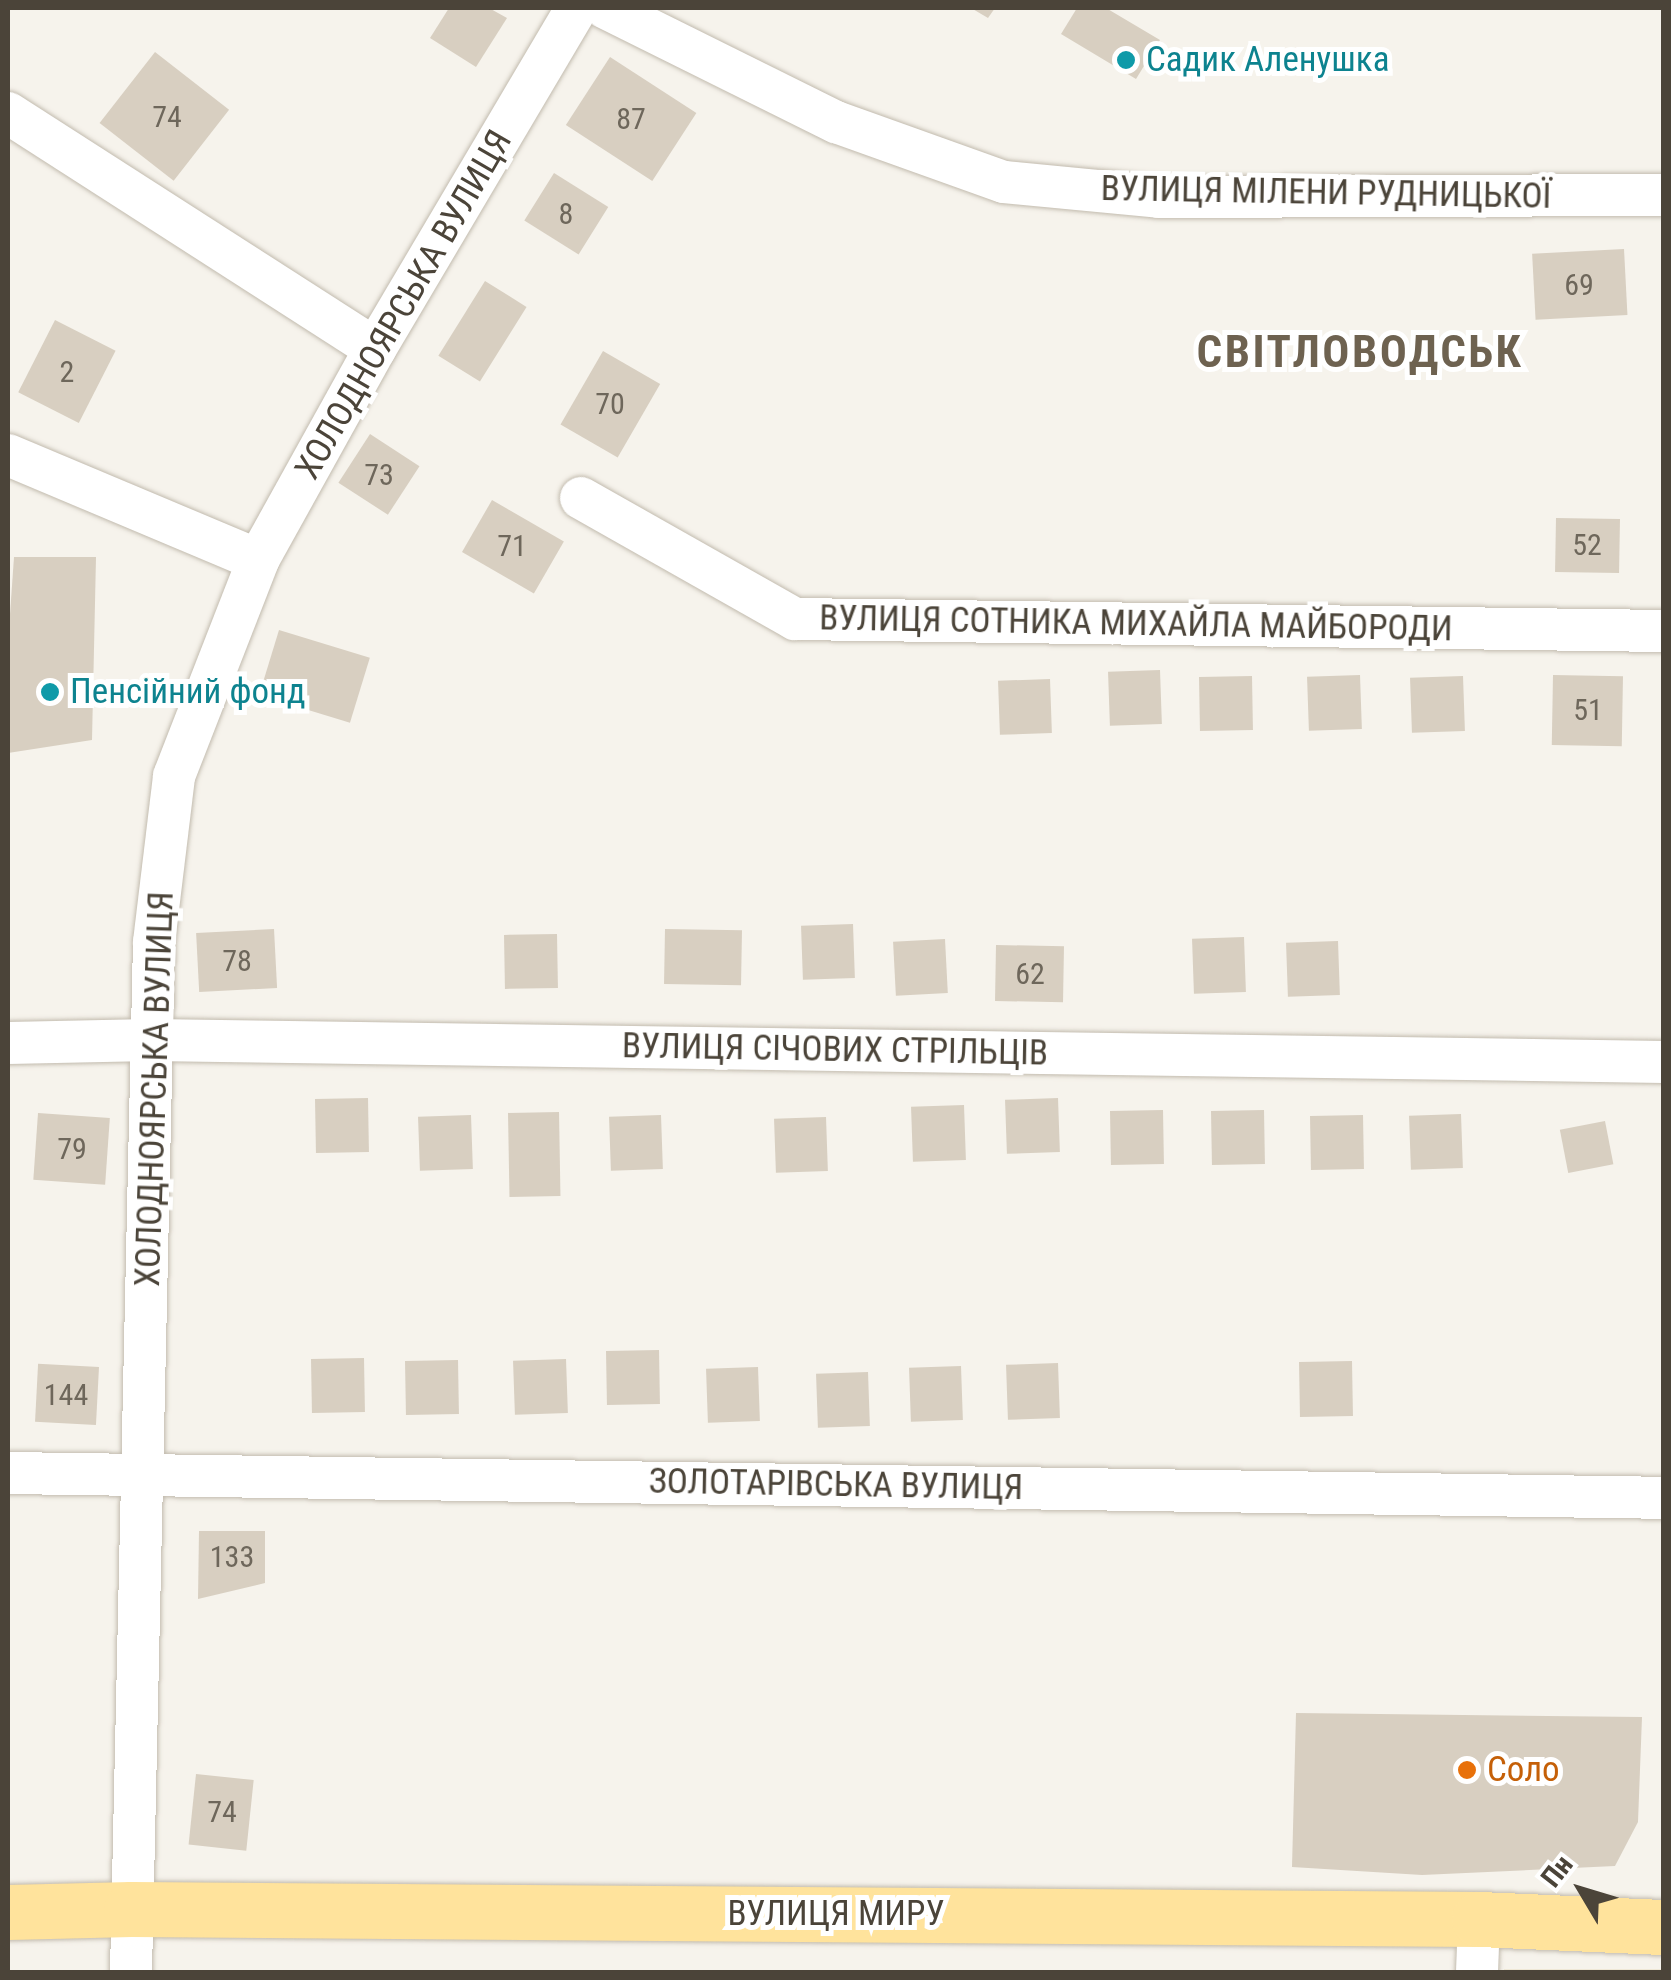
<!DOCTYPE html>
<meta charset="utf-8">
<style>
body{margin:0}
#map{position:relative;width:1671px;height:1980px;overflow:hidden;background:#f6f3ec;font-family:"Roboto Condensed",sans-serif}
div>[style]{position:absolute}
.education>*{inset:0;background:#efe8d6;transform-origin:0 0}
.building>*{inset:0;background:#d8cfc1;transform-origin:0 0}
.roads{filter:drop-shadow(0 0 2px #c2bbae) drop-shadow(0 0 2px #c2bbae)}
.minor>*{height:42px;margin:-21px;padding:0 21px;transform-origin:21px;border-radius:21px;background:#fff}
.major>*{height:55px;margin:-27.5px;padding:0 27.5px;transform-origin:27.5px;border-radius:27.5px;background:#ffe39c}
.dots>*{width:28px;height:28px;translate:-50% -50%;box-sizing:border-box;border:5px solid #fff;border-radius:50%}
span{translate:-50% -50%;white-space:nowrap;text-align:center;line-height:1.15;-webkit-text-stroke:10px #fff;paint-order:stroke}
.number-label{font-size:30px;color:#6e675b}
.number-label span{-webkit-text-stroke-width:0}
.culture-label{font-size:35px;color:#0d838f}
.left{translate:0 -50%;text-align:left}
.street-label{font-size:35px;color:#4b4439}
.food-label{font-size:35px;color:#c56008}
.district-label{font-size:45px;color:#6e6250;font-weight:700;letter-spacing:2.5px}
.frame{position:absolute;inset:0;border:10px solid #4b4439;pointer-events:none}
.north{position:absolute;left:1531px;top:1840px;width:100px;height:100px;-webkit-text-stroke:8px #fff;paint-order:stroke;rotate:308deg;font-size:28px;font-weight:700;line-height:40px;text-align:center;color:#4b4439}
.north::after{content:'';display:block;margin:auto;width:35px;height:45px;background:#4b4439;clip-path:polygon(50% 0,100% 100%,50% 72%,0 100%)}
</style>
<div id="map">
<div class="education">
<div style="left:1504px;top:1969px;width:159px;height:3px"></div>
</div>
<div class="building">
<div style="clip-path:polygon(449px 8px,489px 8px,507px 18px,476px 67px,430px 38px)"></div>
<div style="clip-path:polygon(971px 8px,995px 8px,988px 18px)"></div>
<div style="clip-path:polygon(1077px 8px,1106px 8px,1160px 40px,1136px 79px,1061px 34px)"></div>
<div style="left:155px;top:52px;width:94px;height:90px;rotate:38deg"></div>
<div style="left:610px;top:57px;width:103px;height:81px;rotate:33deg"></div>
<div style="left:554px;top:173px;width:64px;height:56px;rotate:32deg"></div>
<div style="left:1624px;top:249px;width:66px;height:92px;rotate:87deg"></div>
<div style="left:485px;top:281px;width:49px;height:88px;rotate:32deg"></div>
<div style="left:55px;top:320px;width:68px;height:81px;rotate:27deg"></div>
<div style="left:603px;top:351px;width:66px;height:85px;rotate:30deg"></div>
<div style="left:370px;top:434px;width:59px;height:58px;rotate:33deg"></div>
<div style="left:492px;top:500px;width:83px;height:60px;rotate:30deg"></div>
<div style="left:1556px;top:518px;width:64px;height:54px;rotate:1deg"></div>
<div style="clip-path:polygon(14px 557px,96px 557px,92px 740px,8px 753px,8px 643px)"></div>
<div style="left:279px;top:630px;width:95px;height:68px;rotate:17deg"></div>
<div style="left:1160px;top:670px;width:54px;height:52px;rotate:88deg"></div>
<div style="left:1360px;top:675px;width:54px;height:53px;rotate:88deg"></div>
<div style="left:1553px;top:675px;width:70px;height:70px;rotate:1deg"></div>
<div style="left:1252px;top:676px;width:54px;height:53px;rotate:89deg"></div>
<div style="left:1463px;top:676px;width:55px;height:53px;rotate:88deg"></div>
<div style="left:1050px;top:679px;width:54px;height:52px;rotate:88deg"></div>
<div style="left:853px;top:924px;width:54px;height:52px;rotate:88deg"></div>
<div style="left:274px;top:929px;width:59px;height:78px;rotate:87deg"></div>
<div style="left:665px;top:929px;width:77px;height:55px;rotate:1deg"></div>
<div style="left:557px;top:934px;width:54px;height:53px;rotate:89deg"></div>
<div style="left:1244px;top:937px;width:55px;height:52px;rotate:88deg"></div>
<div style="left:945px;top:939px;width:54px;height:52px;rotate:87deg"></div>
<div style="left:1338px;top:941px;width:54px;height:52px;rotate:88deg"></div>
<div style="left:996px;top:945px;width:68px;height:56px;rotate:1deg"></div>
<div style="left:368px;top:1098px;width:54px;height:53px;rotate:89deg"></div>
<div style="left:1058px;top:1098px;width:54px;height:53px;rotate:88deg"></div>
<div style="left:964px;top:1105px;width:55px;height:53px;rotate:88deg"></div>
<div style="left:1163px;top:1110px;width:54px;height:53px;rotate:89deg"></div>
<div style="left:1264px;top:1110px;width:54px;height:53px;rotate:89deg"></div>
<div style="left:559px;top:1112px;width:84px;height:51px;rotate:89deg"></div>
<div style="left:38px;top:1113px;width:72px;height:67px;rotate:4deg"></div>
<div style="left:1461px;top:1114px;width:54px;height:52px;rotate:88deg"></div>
<div style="left:471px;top:1115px;width:54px;height:53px;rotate:88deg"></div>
<div style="left:661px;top:1115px;width:54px;height:52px;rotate:88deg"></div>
<div style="left:1363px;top:1115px;width:54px;height:53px;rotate:89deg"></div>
<div style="left:826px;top:1117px;width:54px;height:52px;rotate:88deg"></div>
<div style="left:1605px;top:1121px;width:44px;height:46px;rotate:79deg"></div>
<div style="left:659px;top:1350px;width:54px;height:53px;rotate:89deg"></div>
<div style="left:364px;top:1358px;width:54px;height:53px;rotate:89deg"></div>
<div style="left:566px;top:1359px;width:54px;height:53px;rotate:88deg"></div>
<div style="left:458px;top:1360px;width:54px;height:53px;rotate:89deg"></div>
<div style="left:1352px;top:1361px;width:55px;height:53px;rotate:89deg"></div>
<div style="left:1058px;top:1363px;width:55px;height:52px;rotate:88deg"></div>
<div style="left:961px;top:1366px;width:54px;height:52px;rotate:88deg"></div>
<div style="left:99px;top:1367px;width:58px;height:61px;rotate:93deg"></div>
<div style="left:758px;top:1367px;width:54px;height:52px;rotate:88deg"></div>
<div style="left:868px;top:1372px;width:54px;height:52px;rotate:88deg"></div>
<div style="clip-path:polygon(199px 1531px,265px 1531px,265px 1583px,198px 1599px)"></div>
<div style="clip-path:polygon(1296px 1713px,1642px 1717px,1638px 1822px,1615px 1866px,1422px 1875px,1292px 1867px)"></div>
<div style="left:196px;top:1774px;width:58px;height:71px;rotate:6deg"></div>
</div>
<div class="roads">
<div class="minor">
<div style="left:606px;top:8px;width:257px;rotate:26.4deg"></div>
<div style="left:836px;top:122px;width:178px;rotate:19.7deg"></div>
<div style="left:1004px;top:182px;width:156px;rotate:5.5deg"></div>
<div style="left:1159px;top:197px;width:505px;rotate:-0.23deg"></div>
<div style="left:8px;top:113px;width:436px;rotate:32.7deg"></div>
<div style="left:8px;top:455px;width:271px;rotate:22.8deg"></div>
<div style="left:581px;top:498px;width:246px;rotate:29.5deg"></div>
<div style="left:795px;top:619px;width:869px;rotate:0.79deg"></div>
<div style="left:8px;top:1043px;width:143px;rotate:-1.2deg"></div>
<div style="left:151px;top:1040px;width:1513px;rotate:0.83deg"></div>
<div style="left:8px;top:1473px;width:1656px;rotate:0.86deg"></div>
<div style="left:131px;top:1972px;width:1030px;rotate:-88.72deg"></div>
<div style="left:154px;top:942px;width:167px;rotate:-83.1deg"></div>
<div style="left:174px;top:776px;width:232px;rotate:-68.7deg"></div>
<div style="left:258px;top:560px;width:241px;rotate:-61deg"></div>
<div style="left:375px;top:349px;width:396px;rotate:-59.4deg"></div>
<div style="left:1477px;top:1972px;width:53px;rotate:-87.8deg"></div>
</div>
<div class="major">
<div style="left:8px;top:1912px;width:123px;rotate:-1.4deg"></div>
<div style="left:131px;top:1909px;width:1348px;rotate:0.43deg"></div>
<div style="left:1479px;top:1919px;width:185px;rotate:2.5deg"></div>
</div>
</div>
<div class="dots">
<div style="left:1126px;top:60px;background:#0f9aa8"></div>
<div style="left:50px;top:692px;background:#0f9aa8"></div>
<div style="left:1467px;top:1770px;background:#e8710a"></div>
</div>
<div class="number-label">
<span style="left:167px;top:117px">74</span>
<span style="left:631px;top:119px">87</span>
<span style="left:566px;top:214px">8</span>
<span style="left:1579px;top:285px">69</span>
<span style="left:67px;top:372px">2</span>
<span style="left:610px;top:404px">70</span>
<span style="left:379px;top:475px">73</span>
<span style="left:1587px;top:545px">52</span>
<span style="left:512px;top:546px">71</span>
<span style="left:1588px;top:710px">51</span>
<span style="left:237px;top:961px">78</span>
<span style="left:1030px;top:974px">62</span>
<span style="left:72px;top:1149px">79</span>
<span style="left:66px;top:1395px">144</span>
<span style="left:232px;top:1557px">133</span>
<span style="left:222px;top:1812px">74</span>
</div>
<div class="culture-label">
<span class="left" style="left:1146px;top:60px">Садик Аленушка</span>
<span class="left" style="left:70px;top:692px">Пенсійний фонд</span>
</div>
<div class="street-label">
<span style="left:1326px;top:193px;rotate:1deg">ВУЛИЦЯ МІЛЕНИ РУДНИЦЬКОЇ</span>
<span style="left:404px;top:305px;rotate:-60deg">ХОЛОДНОЯРСЬКА ВУЛИЦЯ</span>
<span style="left:1136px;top:624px;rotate:1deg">ВУЛИЦЯ СОТНИКА МИХАЙЛА МАЙБОРОДИ</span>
<span style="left:835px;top:1050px;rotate:1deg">ВУЛИЦЯ СІЧОВИХ СТРІЛЬЦІВ</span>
<span style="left:155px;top:1089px;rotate:-88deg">ХОЛОДНОЯРСЬКА ВУЛИЦЯ</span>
<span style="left:836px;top:1485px;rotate:1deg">ЗОЛОТАРІВСЬКА ВУЛИЦЯ</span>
<span style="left:836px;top:1914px">ВУЛИЦЯ МИРУ</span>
</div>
<div class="food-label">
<span class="left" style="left:1487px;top:1770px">Соло</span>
</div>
<div class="district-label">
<span style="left:1360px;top:352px">СВІТЛОВОДСЬК</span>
</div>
<div class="frame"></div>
<div class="north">Пн</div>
</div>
